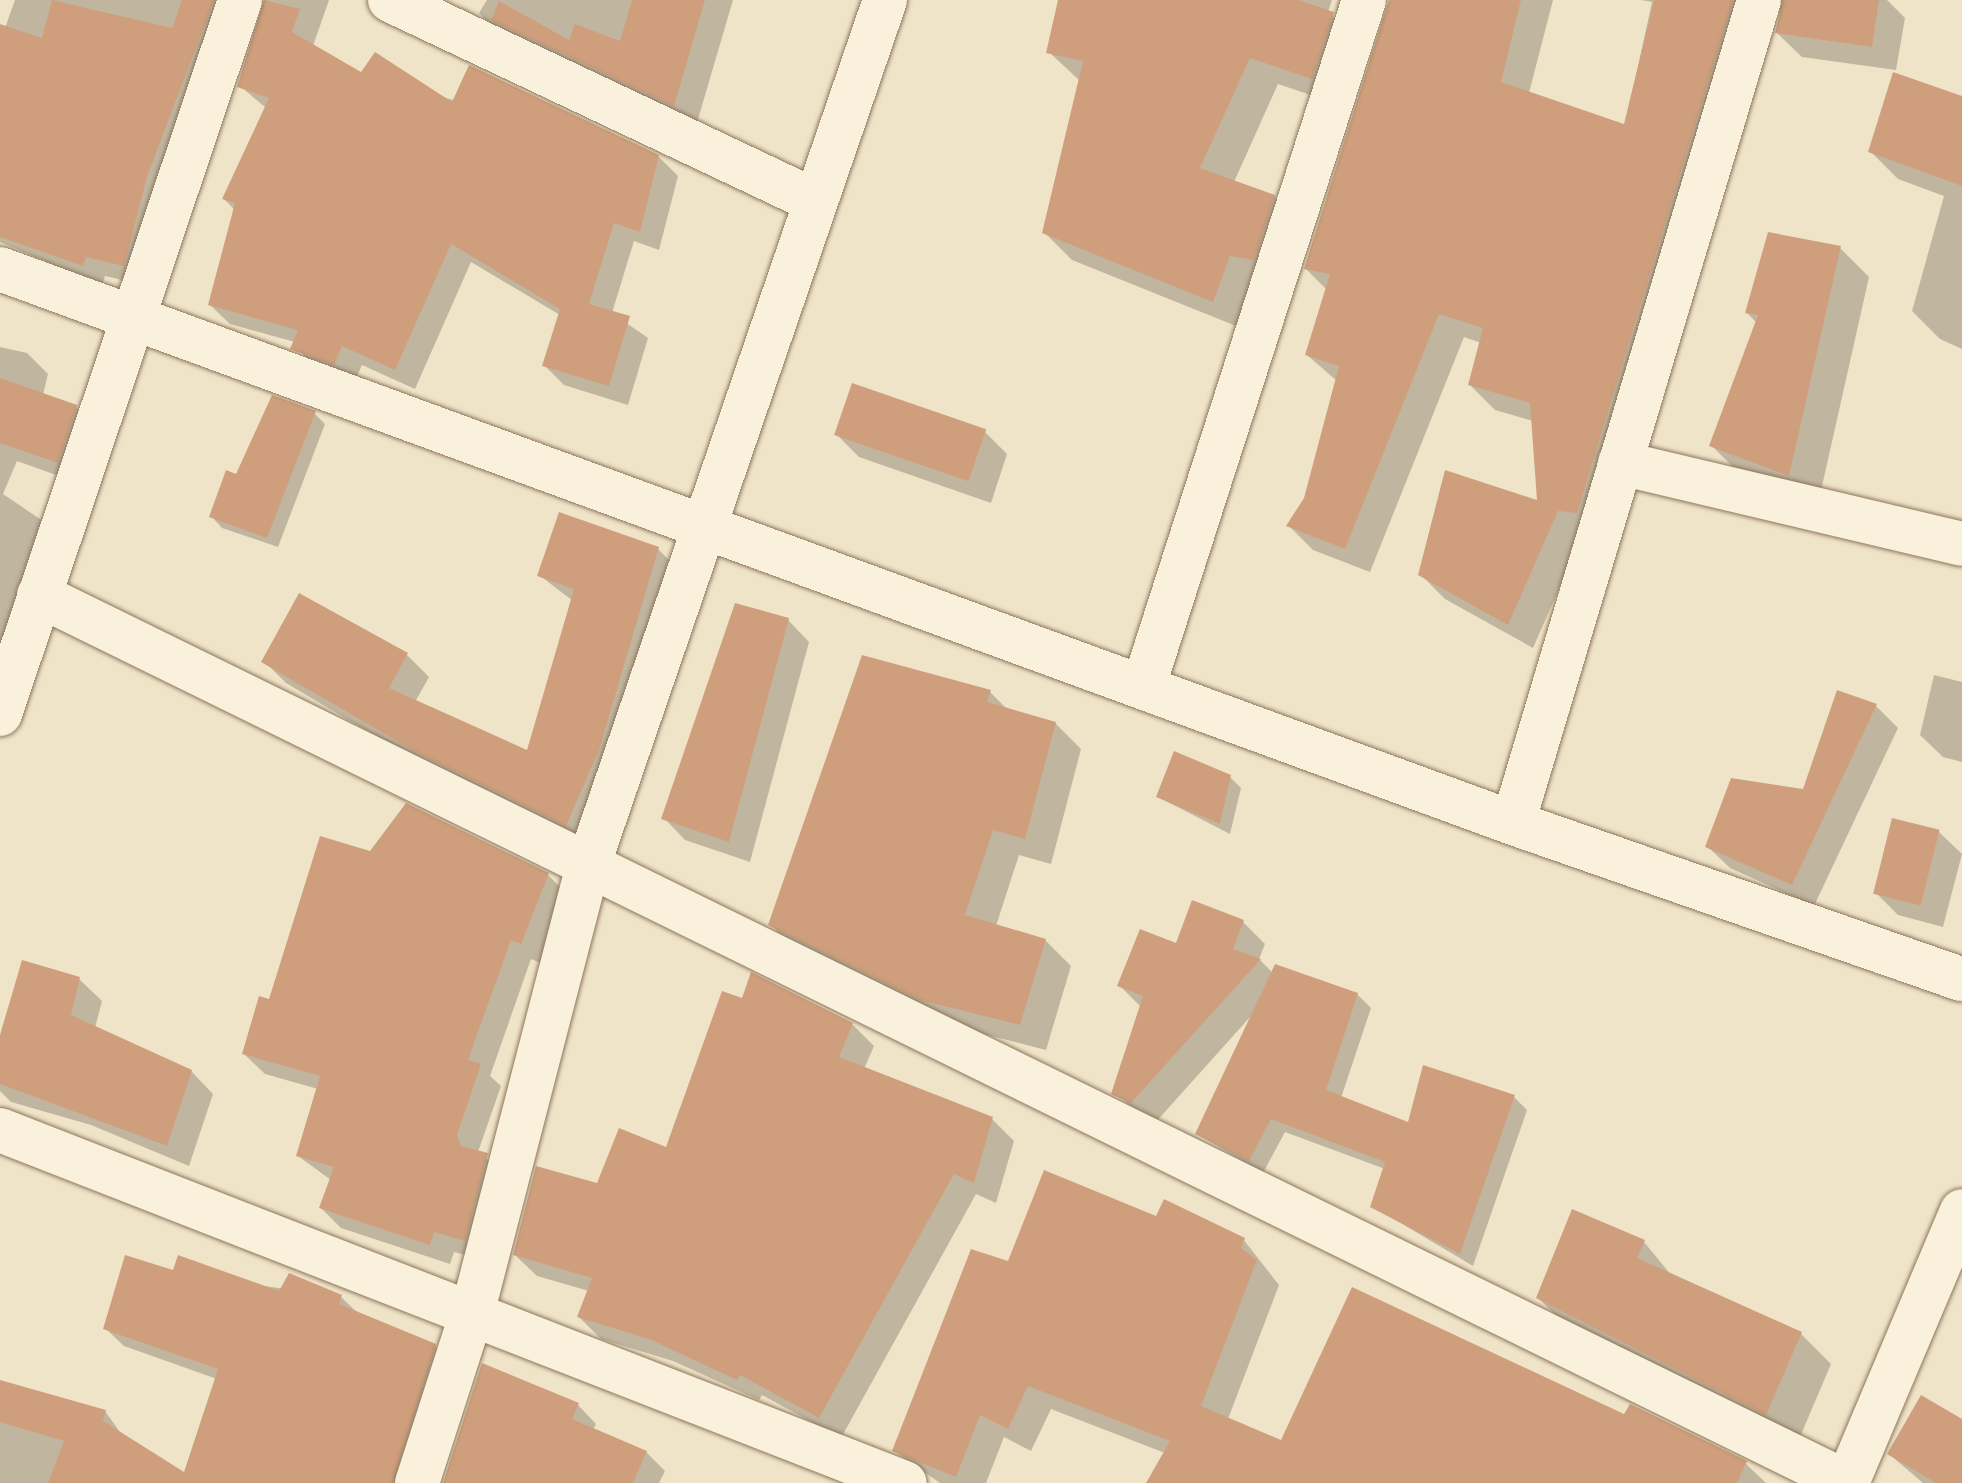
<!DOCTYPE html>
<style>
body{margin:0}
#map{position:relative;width:1962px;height:1483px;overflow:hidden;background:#f0e4c8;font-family:"Libre Baskerville",serif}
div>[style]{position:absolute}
.shadow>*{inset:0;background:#0003}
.building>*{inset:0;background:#cf9f7d;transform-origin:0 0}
.roads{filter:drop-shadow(0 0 2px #8d765c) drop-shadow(0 0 2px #8d765c)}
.street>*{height:44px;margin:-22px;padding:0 22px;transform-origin:22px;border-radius:22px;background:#faf1dc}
.secondary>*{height:44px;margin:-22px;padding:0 22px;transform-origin:22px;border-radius:22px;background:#faf1dc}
span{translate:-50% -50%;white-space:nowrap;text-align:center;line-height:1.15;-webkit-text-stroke:8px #f7eed8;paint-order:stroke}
</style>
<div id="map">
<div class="shadow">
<div style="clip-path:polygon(15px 0,244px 0,144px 285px,105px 276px,102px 285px,0 242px,0 42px)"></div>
<div style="clip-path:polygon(264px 0,329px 0,313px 46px,362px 75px,658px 156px,678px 176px,659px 250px,634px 241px,612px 313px,648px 338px,628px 405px,564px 385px,544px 365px,560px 315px,471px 262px,415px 389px,362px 365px,354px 383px,312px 368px,295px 342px,230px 324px,210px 305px,235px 210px,224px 199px,266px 108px,240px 86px)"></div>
<div style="clip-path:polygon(487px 0,733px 0,696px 126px,501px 35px,479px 13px)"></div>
<div style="clip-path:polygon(1060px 0,1332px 0,1328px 12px,1360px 42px,1340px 105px,1278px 84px,1234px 182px,1274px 196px,1302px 224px,1241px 328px,1072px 260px,1044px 232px,1080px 81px,1049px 52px)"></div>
<div style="clip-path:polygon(1391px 0,1553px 0,1529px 93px,1625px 126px,1652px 2px,1641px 0,1778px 0,1583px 534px,1533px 648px,1445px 599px,1420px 574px,1539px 503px,1533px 421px,1495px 410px,1470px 385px,1481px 343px,1464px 337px,1370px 572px,1313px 550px,1289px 526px,1306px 499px,1337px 381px,1307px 355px,1327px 290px,1306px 269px)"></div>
<div style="clip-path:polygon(1781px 0,1887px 0,1905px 18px,1896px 70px,1802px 57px,1777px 33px)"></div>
<div style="clip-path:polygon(1961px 98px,1962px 96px,1962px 349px,1940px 339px,1912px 311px,1944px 196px,1898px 179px,1870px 151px)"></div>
<div style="clip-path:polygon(1840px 248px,1869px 277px,1818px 504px,1741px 475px,1712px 446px,1757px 323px,1747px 313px)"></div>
<div style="clip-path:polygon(0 347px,27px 353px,48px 374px,43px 395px,76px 407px,97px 428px,79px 483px,17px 461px,3px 494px,62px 534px,0 664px)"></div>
<div style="clip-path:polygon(314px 413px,325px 424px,278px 547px,222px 528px,212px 517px,237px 476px)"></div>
<div style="clip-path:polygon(985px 432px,1007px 454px,991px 503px,859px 457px,837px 435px)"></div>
<div style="clip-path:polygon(658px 549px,680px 571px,588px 846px,440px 774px,286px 683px,264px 661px,300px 596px,407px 655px,429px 677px,415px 702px,528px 753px,573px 601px,539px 575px)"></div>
<div style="clip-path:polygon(788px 620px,809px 642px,750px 862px,685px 840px,664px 818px)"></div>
<div style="clip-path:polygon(863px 657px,990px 692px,1008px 710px,1055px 723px,1081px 749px,1051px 864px,1019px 855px,996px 926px,1045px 940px,1071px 966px,1046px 1050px,948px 1025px,796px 950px,770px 924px)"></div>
<div style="clip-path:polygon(1934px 675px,1962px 682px,1962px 762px,1943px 757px,1920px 735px)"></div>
<div style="clip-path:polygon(1838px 692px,1876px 706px,1898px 728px,1814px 906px,1730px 868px,1707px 846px,1804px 792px)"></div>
<div style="clip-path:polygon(1230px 777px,1241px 788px,1230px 834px,1158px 797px)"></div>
<div style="clip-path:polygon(1939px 832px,1962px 854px,1943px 927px,1898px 915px,1876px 893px)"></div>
<div style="clip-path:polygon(370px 853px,548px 875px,568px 895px,541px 963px,531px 959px,490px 1076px,501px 1086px,478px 1152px,507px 1175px,485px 1260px,454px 1252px,450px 1264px,341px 1228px,321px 1208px,331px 1180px,298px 1156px,318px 1089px,265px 1074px,244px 1054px,270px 1001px)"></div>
<div style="clip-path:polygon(1243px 922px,1265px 944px,1259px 959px,1273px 973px,1357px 994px,1371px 1008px,1341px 1098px,1409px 1125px,1514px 1097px,1527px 1110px,1473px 1266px,1372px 1206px,1385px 1169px,1285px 1132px,1263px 1173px,1197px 1134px,1251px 1016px,1154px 1124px,1114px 1093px,1141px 1007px,1120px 986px,1177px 945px)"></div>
<div style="clip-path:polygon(79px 979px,102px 1001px,95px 1028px,191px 1071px,213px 1094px,189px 1166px,91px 1125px,11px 1102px,0 1091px,0 1042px)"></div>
<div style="clip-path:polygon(743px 1001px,852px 1024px,874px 1046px,864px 1069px,992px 1119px,1014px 1141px,996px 1203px,976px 1194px,841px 1438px,762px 1395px,759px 1400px,673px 1361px,601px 1339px,579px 1317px,589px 1291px,537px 1276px,515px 1255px,598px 1186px,667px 1149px)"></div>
<div style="clip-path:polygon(1157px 1218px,1243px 1239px,1279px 1285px,1228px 1419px,1282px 1442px,1625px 1417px,1745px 1463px,1766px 1483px,1148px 1483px,1165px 1453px,1051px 1409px,1031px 1451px,1004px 1437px,986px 1483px,940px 1483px,894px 1451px,1009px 1264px)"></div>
<div style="clip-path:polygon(1644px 1242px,1672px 1276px,1801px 1334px,1831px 1364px,1797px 1444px,1569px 1328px,1538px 1298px)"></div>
<div style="clip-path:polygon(174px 1273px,341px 1297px,359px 1314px,435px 1346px,453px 1364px,415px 1483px,0 1483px,0 1382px,105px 1411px,122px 1435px,186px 1475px,217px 1379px,124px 1346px,105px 1328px)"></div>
<div style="clip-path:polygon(578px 1405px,596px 1424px,593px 1430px,646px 1452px,665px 1471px,659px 1483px,445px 1483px)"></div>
<div style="clip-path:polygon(1962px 1422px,1962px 1483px,1923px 1483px,1889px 1454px)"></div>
</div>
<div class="building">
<div style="clip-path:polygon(52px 0,172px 28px,182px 0,214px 0,147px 177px,124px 266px,86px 257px,83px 266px,0 237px,0 24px,42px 38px)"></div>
<div style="clip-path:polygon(264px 0,300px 9px,292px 32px,361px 72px,375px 52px,452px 102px,469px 65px,659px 155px,640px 232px,614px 223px,589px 304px,630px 316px,609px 386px,542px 366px,560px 309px,451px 244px,395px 370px,342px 346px,334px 365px,290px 349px,298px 330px,208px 305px,235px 203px,222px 199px,269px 98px,237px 87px)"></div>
<div style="clip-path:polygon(632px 0,705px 0,674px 106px,491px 20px,499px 1px,569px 40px,575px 24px,620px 41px)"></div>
<div style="clip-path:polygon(1058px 0,1298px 0,1334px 12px,1312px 79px,1250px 58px,1200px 168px,1275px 195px,1254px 260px,1230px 256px,1213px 302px,1042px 233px,1083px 61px,1046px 53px)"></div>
<div style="clip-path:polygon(1389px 0,1521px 0,1501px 82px,1624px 124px,1654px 0,1733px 0,1577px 513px,1558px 511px,1508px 625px,1418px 575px,1445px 470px,1537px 500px,1530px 403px,1468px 385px,1483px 328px,1439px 314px,1345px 549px,1286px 526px,1304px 498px,1339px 366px,1305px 355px,1330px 274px,1304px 269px)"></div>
<div style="clip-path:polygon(1783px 0,1879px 0,1872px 47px,1775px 33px)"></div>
<div style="clip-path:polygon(1893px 72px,1962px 96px,1962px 186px,1868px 152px)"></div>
<div style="clip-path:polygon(1768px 232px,1841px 246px,1789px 476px,1709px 446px,1758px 315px,1745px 313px)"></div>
<div style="clip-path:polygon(0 378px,77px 405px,58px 463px,0 443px)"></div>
<div style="left:852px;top:383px;width:142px;height:55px;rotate:19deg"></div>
<div style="clip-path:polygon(272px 395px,316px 411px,267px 538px,209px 517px,226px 470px,236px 474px)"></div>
<div style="clip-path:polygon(559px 512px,659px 547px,599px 750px,566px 826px,416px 752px,261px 662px,299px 593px,408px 653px,389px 688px,527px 750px,574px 589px,537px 576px)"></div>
<div style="clip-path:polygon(735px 603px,789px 618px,729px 842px,661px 819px)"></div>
<div style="clip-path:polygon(862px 655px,991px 690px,987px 702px,1056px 722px,1025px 839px,993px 830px,965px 915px,1046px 939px,1020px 1025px,920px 1000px,768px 925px)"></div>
<div style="clip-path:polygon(1837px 690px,1877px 704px,1792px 885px,1705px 847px,1731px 778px,1803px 789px)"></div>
<div style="clip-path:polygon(1174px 751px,1231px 775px,1220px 824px,1156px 797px)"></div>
<div style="clip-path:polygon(406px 803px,549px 873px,521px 944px,511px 940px,468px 1060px,481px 1064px,457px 1135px,461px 1146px,488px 1153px,465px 1241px,434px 1232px,430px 1245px,319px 1208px,334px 1167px,296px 1156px,320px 1076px,242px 1054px,259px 996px,269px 999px,320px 836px,370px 851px)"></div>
<div style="left:1892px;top:818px;width:49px;height:78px;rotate:14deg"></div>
<div style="clip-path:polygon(1192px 900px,1244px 920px,1233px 949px,1261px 959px,1131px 1103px,1111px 1094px,1143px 996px,1117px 986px,1140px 929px,1176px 943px)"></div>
<div style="clip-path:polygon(22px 960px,80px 977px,71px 1015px,192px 1070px,167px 1146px,0 1084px,0 1035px)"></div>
<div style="clip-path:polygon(1275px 964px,1358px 993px,1326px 1090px,1408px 1122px,1423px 1065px,1515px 1095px,1460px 1254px,1370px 1207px,1385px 1162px,1271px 1119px,1249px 1161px,1195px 1134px)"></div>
<div style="clip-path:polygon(751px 972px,853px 1023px,839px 1057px,993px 1117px,974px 1183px,954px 1174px,819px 1418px,740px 1375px,737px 1380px,649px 1339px,577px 1317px,592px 1278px,513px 1255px,536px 1166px,597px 1183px,619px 1128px,666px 1147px,722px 991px,742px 998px)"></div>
<div style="clip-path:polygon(1044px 1170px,1156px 1216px,1164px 1199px,1245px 1238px,1241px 1248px,1257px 1260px,1201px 1406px,1281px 1440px,1352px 1287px,1624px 1414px,1630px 1404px,1747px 1461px,1737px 1483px,1146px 1483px,1170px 1441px,1028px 1386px,1008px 1429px,980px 1415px,956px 1477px,892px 1451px,971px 1249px,1008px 1261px)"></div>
<div style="clip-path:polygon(1572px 1209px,1645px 1240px,1637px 1258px,1802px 1332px,1766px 1415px,1536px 1298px)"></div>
<div style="clip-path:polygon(125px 1255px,173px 1270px,178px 1255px,279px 1291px,289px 1273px,342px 1295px,339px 1304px,436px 1344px,393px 1483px,48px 1483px,64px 1441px,0 1422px,0 1380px,106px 1410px,103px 1421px,184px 1472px,218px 1369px,103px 1329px)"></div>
<div style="clip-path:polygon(482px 1363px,579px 1403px,572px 1419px,647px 1451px,633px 1483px,443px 1483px)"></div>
<div style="clip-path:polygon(1921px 1395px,1962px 1419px,1962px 1483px,1936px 1483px,1887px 1454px)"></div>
</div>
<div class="roads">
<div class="street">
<div style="left:390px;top:0;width:469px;rotate:25.3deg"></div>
<div style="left:0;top:269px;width:1611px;rotate:20.11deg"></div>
<div style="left:1513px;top:823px;width:475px;rotate:19.2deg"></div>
<div style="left:1620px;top:463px;width:351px;rotate:13.3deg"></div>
<div style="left:39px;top:595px;width:2015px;rotate:26.15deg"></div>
<div style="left:1144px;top:685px;width:719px;rotate:-72.19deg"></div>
<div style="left:0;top:714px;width:753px;rotate:-71.42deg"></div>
<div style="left:1513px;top:823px;width:859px;rotate:-73.36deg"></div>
<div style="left:0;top:1130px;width:971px;rotate:21.31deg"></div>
<div style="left:417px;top:1483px;width:182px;rotate:-72.1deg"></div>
<div style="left:473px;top:1310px;width:455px;rotate:-75.5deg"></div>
<div style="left:587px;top:869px;width:919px;rotate:-71.07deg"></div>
</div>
<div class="secondary">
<div style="left:1847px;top:1483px;width:295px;rotate:-67.1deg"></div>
</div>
</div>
</div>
